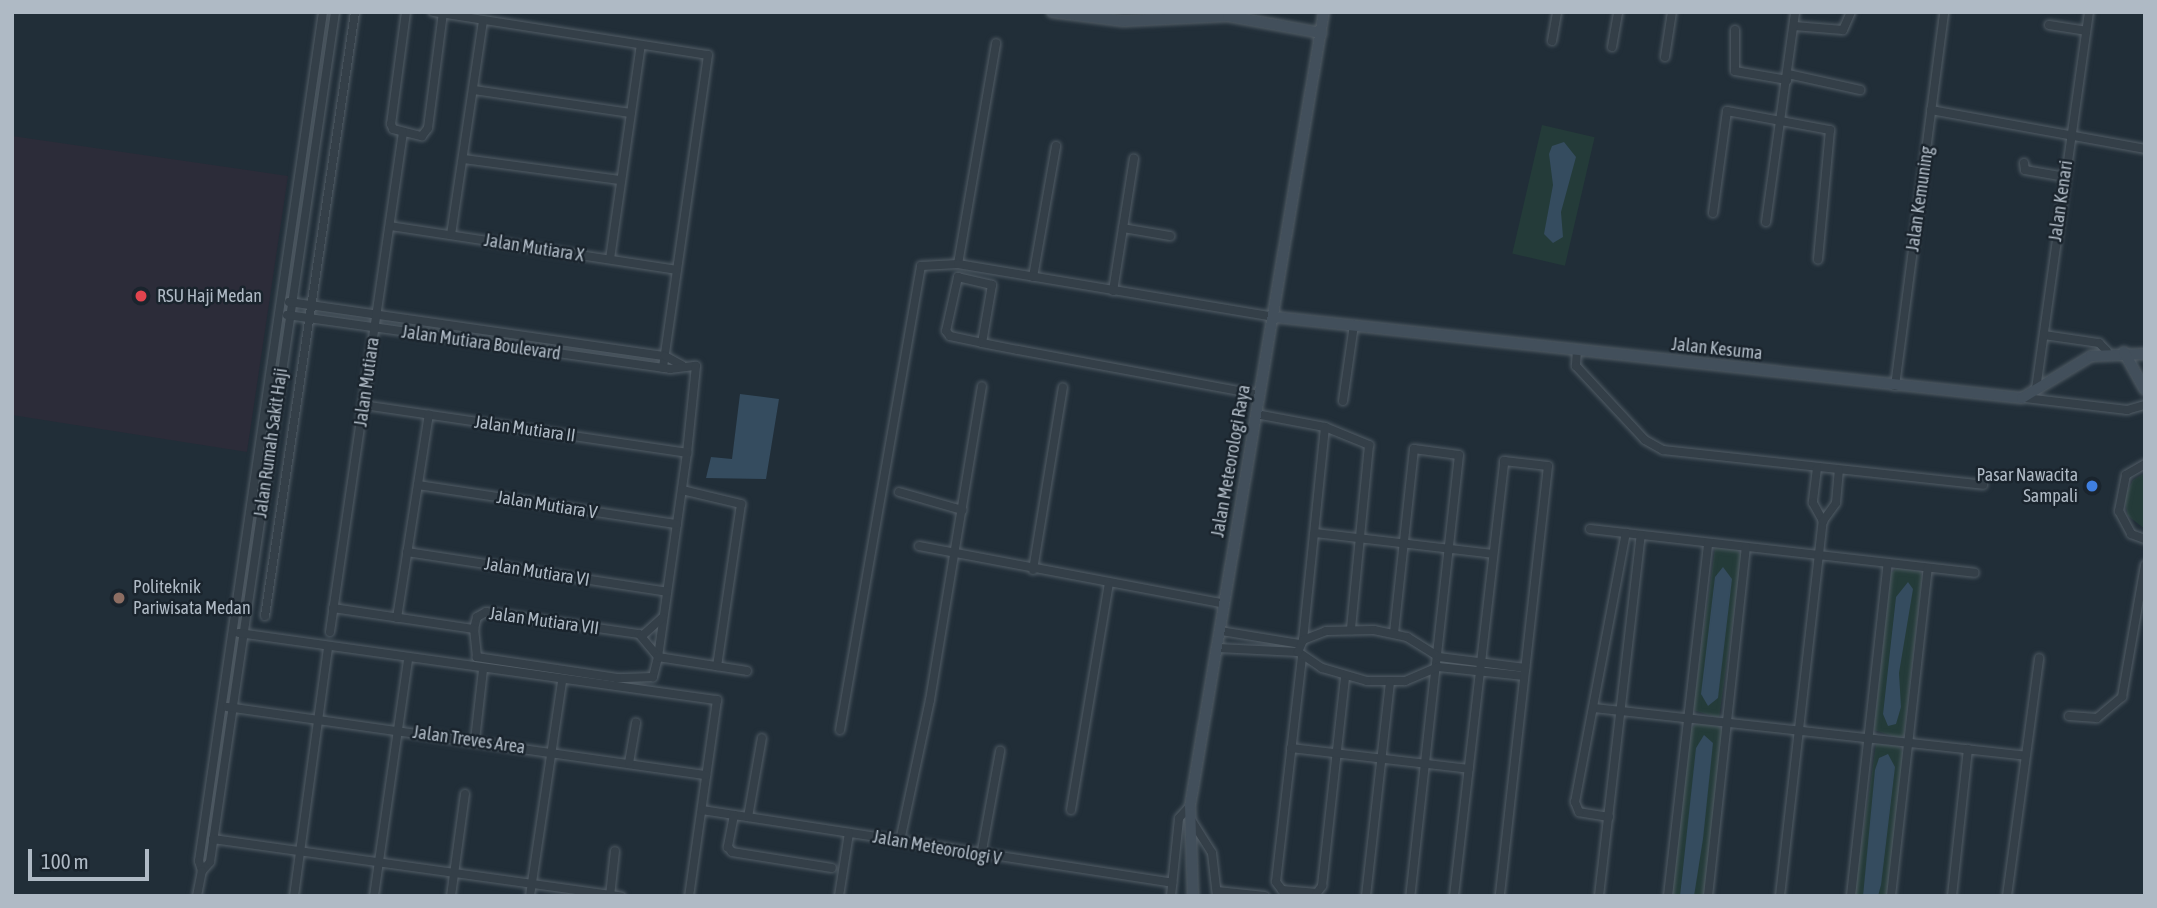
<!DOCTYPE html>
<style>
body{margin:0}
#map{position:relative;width:2157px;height:908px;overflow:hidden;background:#212e38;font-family:"Asap Condensed",sans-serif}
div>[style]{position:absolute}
.medical>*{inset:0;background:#2c2c39}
.green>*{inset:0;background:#243b39;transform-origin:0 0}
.water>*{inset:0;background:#354c5f}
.roads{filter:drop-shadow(0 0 2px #525d66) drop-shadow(0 0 2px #525d66)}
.street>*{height:8px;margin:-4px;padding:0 4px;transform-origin:4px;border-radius:4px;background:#343f48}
.secondary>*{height:10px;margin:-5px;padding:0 5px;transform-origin:5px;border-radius:5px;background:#424f5b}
.dots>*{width:19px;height:19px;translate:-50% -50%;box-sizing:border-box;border:4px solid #1a242d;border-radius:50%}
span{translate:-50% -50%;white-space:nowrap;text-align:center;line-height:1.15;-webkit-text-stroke:5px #1a242d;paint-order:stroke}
.street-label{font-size:18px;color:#afbac5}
.poi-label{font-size:18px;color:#afbac5}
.left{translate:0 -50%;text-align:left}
.right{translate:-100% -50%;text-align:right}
.frame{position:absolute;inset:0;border:14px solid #afbac5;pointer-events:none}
.scale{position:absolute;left:28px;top:849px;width:121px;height:32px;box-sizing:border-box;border:4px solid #afbac5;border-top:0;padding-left:9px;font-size:21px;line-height:24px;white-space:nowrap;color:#afbac5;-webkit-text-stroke:5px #1a242d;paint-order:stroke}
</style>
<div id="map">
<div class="medical">
<div style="clip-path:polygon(12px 136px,288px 176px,247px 452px,12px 415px)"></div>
</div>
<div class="green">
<div style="left:1542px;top:125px;width:54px;height:132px;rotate:13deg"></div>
<div style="clip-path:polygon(2145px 473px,2145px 529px,2128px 516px,2124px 498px,2133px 480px)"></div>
<div style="clip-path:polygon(1715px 548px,1737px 550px,1742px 556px,1719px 718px,1693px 710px)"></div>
<div style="clip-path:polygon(1897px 568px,1920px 571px,1922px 577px,1904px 735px,1899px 738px,1874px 730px,1891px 573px)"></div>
<div style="clip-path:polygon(1696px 724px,1719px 726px,1723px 732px,1704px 896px,1672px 896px,1691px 729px)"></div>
<div style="clip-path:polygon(1876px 744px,1899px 746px,1903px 753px,1887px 896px,1854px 896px)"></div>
</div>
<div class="water">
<div style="clip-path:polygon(1564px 142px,1576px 157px,1561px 212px,1563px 237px,1553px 243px,1544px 234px,1553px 185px,1549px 154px,1552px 146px)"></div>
<div style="clip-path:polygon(740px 394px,779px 399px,766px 479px,706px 478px,711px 457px,732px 459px)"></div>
<div style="clip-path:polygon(1723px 567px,1732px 579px,1718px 698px,1708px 706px,1701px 694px,1715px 577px)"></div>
<div style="clip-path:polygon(1908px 582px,1913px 589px,1899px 673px,1901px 707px,1896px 724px,1888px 726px,1883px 714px,1896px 597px)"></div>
<div style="clip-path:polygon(1704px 735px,1713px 743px,1703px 839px,1694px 896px,1680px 896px,1696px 748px)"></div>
<div style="clip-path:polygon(1888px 754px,1895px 767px,1881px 885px,1878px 896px,1863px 896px,1875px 770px,1879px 758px)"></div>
</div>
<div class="roads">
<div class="street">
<div style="left:323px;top:12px;width:858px;rotate:98.31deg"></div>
<div style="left:199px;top:861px;width:10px;rotate:73deg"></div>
<div style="left:202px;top:871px;width:12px;rotate:-48deg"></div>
<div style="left:210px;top:862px;width:859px;rotate:-81.63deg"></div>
<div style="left:406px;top:12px;width:113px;rotate:97.6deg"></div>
<div style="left:391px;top:124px;width:5px;rotate:68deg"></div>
<div style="left:393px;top:129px;width:30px;rotate:14deg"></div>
<div style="left:422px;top:136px;width:10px;rotate:-53deg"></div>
<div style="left:428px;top:128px;width:116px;rotate:-82.6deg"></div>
<div style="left:433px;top:12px;width:278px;rotate:8.9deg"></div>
<div style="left:708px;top:55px;width:316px;rotate:98.2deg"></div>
<div style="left:2049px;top:25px;width:37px;rotate:9deg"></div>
<div style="left:1794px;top:26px;width:49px;rotate:4.7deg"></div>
<div style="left:1843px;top:30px;width:20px;rotate:-66deg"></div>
<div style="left:1735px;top:30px;width:41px;rotate:90deg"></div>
<div style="left:1735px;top:71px;width:53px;rotate:9.8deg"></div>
<div style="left:1552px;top:41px;width:29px;rotate:-80deg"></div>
<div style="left:1612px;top:47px;width:36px;rotate:-80deg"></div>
<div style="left:1665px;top:57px;width:46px;rotate:-81.2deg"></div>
<div style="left:1788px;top:74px;width:74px;rotate:12.5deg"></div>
<div style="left:474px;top:90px;width:158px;rotate:8.4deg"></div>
<div style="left:1931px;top:110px;width:218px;rotate:10.3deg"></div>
<div style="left:464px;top:159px;width:157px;rotate:7.7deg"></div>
<div style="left:2024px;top:163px;width:7px;rotate:82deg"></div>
<div style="left:2025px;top:170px;width:41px;rotate:9.9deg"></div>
<div style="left:1713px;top:213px;width:103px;rotate:-82.2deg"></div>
<div style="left:1727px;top:111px;width:105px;rotate:10.5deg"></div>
<div style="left:1830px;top:130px;width:130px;rotate:95.3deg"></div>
<div style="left:1766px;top:222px;width:212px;rotate:-82.1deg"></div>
<div style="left:390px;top:226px;width:290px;rotate:8.7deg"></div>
<div style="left:1123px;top:228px;width:48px;rotate:9.7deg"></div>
<div style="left:451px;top:235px;width:217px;rotate:-81.5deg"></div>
<div style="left:610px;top:259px;width:216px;rotate:-81.8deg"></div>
<div style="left:958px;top:264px;width:224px;rotate:-80.2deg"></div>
<div style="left:1033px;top:277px;width:133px;rotate:-80deg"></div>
<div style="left:1113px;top:291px;width:134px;rotate:-81deg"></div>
<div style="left:289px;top:302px;width:380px;rotate:8.2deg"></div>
<div style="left:665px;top:356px;width:19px;rotate:28deg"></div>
<div style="left:287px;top:315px;width:387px;rotate:8deg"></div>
<div style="left:670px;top:369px;width:26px;rotate:-7deg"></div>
<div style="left:696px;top:366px;width:87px;rotate:95.9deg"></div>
<div style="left:687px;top:453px;width:206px;rotate:98.1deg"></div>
<div style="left:658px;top:657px;width:21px;rotate:104deg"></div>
<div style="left:653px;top:677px;width:36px;rotate:178deg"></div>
<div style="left:617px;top:678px;width:142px;rotate:-171.5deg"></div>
<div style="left:477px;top:657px;width:28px;rotate:-96deg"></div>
<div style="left:474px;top:629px;width:12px;rotate:-76deg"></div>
<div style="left:477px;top:617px;width:10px;rotate:-29deg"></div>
<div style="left:486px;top:612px;width:155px;rotate:8.2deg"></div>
<div style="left:639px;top:634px;width:30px;rotate:50deg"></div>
<div style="left:2044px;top:335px;width:56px;rotate:8.3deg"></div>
<div style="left:2099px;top:343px;width:11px;rotate:45deg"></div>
<div style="left:982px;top:343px;width:59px;rotate:-80.2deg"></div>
<div style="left:992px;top:285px;width:35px;rotate:-167deg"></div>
<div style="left:958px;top:277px;width:55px;rotate:102.5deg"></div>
<div style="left:946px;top:331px;width:6px;rotate:51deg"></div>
<div style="left:950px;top:336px;width:33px;rotate:12deg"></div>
<div style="left:982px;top:343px;width:37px;rotate:11deg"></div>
<div style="left:1018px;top:350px;width:246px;rotate:10.5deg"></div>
<div style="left:1577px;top:350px;width:16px;rotate:94deg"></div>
<div style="left:1576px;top:366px;width:101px;rotate:47deg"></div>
<div style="left:1645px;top:440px;width:21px;rotate:29deg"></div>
<div style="left:1663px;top:450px;width:322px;rotate:6.2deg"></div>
<div style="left:1895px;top:386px;width:377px;rotate:-82.5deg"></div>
<div style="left:2036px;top:389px;width:381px;rotate:-82deg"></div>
<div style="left:2025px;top:398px;width:103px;rotate:6.7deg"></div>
<div style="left:2127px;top:410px;width:19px;rotate:-16deg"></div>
<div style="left:1343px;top:401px;width:77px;rotate:-81.8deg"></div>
<div style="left:363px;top:405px;width:328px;rotate:8.4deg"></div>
<div style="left:1256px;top:414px;width:70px;rotate:10.7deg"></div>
<div style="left:1325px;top:427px;width:48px;rotate:22.2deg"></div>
<div style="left:1369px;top:445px;width:186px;rotate:95.6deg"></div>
<div style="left:2145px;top:464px;width:22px;rotate:150deg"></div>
<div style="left:2126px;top:475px;width:37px;rotate:101deg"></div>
<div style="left:2119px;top:511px;width:26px;rotate:62deg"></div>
<div style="left:2131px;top:534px;width:15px;rotate:20deg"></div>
<div style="left:1817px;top:468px;width:35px;rotate:97deg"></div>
<div style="left:1813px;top:503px;width:21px;rotate:61deg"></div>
<div style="left:418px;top:485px;width:262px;rotate:8.6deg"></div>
<div style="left:682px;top:490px;width:61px;rotate:13.3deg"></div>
<div style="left:741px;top:504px;width:164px;rotate:98.4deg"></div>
<div style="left:899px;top:492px;width:66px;rotate:15.9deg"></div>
<div style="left:1590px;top:529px;width:387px;rotate:6.5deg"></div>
<div style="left:1315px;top:533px;width:179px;rotate:6.7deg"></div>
<div style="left:919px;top:546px;width:311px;rotate:10.7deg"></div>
<div style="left:407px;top:552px;width:263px;rotate:8.7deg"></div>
<div style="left:1033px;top:570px;width:185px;rotate:-80.7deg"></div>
<div style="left:333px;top:608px;width:143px;rotate:8.5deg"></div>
<div style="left:265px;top:616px;width:611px;rotate:-81.52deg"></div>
<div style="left:397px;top:618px;width:206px;rotate:-81.1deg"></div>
<div style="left:1221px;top:631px;width:80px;rotate:9.3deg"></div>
<div style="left:330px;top:632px;width:505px;rotate:-81.69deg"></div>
<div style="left:239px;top:633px;width:483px;rotate:8deg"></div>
<div style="left:717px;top:700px;width:198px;rotate:98.1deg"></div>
<div style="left:1394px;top:633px;width:185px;rotate:-83.8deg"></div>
<div style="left:1414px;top:449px;width:45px;rotate:7.6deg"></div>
<div style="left:1459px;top:455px;width:444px;rotate:96.3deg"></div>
<div style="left:642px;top:636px;width:28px;rotate:-42deg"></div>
<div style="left:1303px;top:640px;width:214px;rotate:-84.1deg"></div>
<div style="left:1218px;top:648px;width:80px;rotate:2.9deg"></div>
<div style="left:658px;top:657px;width:90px;rotate:8.9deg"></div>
<div style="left:1302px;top:657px;width:226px;rotate:96.6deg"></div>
<div style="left:1276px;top:882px;width:10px;rotate:53deg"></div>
<div style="left:1282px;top:890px;width:35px;rotate:5deg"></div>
<div style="left:1317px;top:893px;width:9px;rotate:-54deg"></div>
<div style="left:1322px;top:886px;width:210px;rotate:-83.7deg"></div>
<div style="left:1524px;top:676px;width:86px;rotate:-174deg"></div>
<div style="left:1438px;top:667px;width:36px;rotate:157deg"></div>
<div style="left:1405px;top:681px;width:38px;rotate:180deg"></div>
<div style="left:1367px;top:681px;width:47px;rotate:-163.9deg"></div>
<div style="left:1322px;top:668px;width:29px;rotate:-146deg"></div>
<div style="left:1298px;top:652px;width:13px;rotate:-67deg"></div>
<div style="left:1303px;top:640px;width:25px;rotate:-21deg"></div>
<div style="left:1326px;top:631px;width:48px;rotate:-1.2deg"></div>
<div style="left:1374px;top:630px;width:34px;rotate:12deg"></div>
<div style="left:1407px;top:637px;width:38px;rotate:32deg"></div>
<div style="left:1439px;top:657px;width:87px;rotate:7.3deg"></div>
<div style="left:227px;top:707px;width:484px;rotate:8.1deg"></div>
<div style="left:1594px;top:708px;width:432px;rotate:6.3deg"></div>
<div style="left:2069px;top:716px;width:28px;rotate:4deg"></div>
<div style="left:2097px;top:718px;width:33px;rotate:-40deg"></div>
<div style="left:2122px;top:697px;width:134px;rotate:-80.1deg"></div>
<div style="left:840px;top:730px;width:471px;rotate:-80.1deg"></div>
<div style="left:921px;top:266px;width:37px;rotate:-3deg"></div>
<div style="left:958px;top:264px;width:321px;rotate:9.5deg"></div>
<div style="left:475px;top:740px;width:70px;rotate:-83.5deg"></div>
<div style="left:1291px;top:748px;width:179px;rotate:6.7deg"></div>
<div style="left:629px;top:763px;width:41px;rotate:-80.1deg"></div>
<div style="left:702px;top:810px;width:476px;rotate:8.8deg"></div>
<div style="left:1071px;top:810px;width:229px;rotate:-80.5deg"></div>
<div style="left:734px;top:815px;width:33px;rotate:101deg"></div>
<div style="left:728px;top:847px;width:6px;rotate:51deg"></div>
<div style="left:732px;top:852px;width:101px;rotate:9.1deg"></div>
<div style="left:748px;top:817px;width:80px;rotate:-80deg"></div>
<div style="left:1609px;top:817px;width:30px;rotate:-171deg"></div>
<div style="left:1579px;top:812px;width:11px;rotate:-112deg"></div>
<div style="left:1575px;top:802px;width:274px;rotate:-79.3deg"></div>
<div style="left:1190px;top:818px;width:41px;rotate:57.8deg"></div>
<div style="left:1212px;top:853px;width:43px;rotate:83.4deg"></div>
<div style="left:213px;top:839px;width:412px;rotate:8deg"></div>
<div style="left:900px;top:841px;width:144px;rotate:-78deg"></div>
<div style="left:930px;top:700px;width:318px;rotate:-80.6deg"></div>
<div style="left:981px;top:856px;width:107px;rotate:-79.7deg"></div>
<div style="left:1217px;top:891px;width:48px;rotate:5.9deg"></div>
<div style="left:197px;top:896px;width:25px;rotate:-79deg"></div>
<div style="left:294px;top:896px;width:250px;rotate:-82.2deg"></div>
<div style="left:374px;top:896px;width:237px;rotate:-81.8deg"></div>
<div style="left:451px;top:896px;width:103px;rotate:-82.2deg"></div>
<div style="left:530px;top:896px;width:217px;rotate:-81.5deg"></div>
<div style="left:610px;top:896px;width:45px;rotate:-83.7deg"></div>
<div style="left:839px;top:896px;width:64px;rotate:-81deg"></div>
<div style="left:1171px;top:896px;width:78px;rotate:-84.1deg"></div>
<div style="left:1179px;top:818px;width:16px;rotate:-47deg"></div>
<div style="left:1366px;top:896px;width:216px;rotate:-83.6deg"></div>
<div style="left:1454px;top:896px;width:438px;rotate:-83.4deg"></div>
<div style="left:1504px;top:461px;width:44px;rotate:6.5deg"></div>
<div style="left:1548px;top:466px;width:433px;rotate:96.4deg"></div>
<div style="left:1599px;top:896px;width:363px;rotate:-83.4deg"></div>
<div style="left:1668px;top:896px;width:355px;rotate:-83.5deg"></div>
<div style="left:1708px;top:896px;width:351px;rotate:-83.8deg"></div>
<div style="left:1780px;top:896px;width:377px;rotate:-83.5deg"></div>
<div style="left:1823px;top:521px;width:22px;rotate:-54deg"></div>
<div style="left:1836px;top:503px;width:33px;rotate:-85deg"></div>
<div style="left:1851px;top:896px;width:335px;rotate:-83.7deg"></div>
<div style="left:1891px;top:896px;width:330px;rotate:-83.6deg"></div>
<div style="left:1952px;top:896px;width:148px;rotate:-83.8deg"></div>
<div style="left:2007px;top:896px;width:240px;rotate:-82.3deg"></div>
</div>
<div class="secondary">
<div style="left:1052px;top:12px;width:72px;rotate:7.2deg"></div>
<div style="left:1123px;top:21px;width:105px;rotate:-2.7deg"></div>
<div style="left:1228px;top:16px;width:95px;rotate:10.4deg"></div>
<div style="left:1275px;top:317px;width:751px;rotate:6.19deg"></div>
<div style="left:2022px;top:398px;width:81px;rotate:-31.3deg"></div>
<div style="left:2091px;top:356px;width:54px;rotate:-2.1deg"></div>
<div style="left:2124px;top:352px;width:43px;rotate:61.1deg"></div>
<div style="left:1193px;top:896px;width:90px;rotate:-91.9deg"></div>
<div style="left:1190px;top:806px;width:805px;rotate:-80.42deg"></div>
</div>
</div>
<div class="dots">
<div style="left:141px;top:296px;background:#e0444e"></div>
<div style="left:2092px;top:486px;background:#3f7fe0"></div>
<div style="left:119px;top:598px;background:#8d6e63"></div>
</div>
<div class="street-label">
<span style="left:1920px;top:199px;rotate:-82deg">Jalan Kemuning</span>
<span style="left:2061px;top:201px;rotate:-82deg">Jalan Kenari</span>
<span style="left:534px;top:248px;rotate:9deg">Jalan Mutiara X</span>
<span style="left:481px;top:343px;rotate:8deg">Jalan Mutiara Boulevard</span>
<span style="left:1717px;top:349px;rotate:6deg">Jalan Kesuma</span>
<span style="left:367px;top:382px;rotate:-82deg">Jalan Mutiara</span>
<span style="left:525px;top:429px;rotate:8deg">Jalan Mutiara II</span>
<span style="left:271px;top:443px;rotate:-82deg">Jalan Rumah Sakit Haji</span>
<span style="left:1231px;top:461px;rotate:-80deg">Jalan Meteorologi Raya</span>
<span style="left:547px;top:505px;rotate:9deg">Jalan Mutiara V</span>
<span style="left:537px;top:572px;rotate:9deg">Jalan Mutiara VI</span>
<span style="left:544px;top:621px;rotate:8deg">Jalan Mutiara VII</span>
<span style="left:469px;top:740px;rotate:8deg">Jalan Treves Area</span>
<span style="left:937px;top:848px;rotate:10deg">Jalan Meteorologi V</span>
</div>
<div class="poi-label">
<span class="left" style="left:157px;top:296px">RSU Haji Medan</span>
<span class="right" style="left:2078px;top:486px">Pasar Nawacita<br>Sampali</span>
<span class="left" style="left:133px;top:598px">Politeknik<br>Pariwisata Medan</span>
</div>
<div class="frame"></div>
<div class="scale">100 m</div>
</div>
